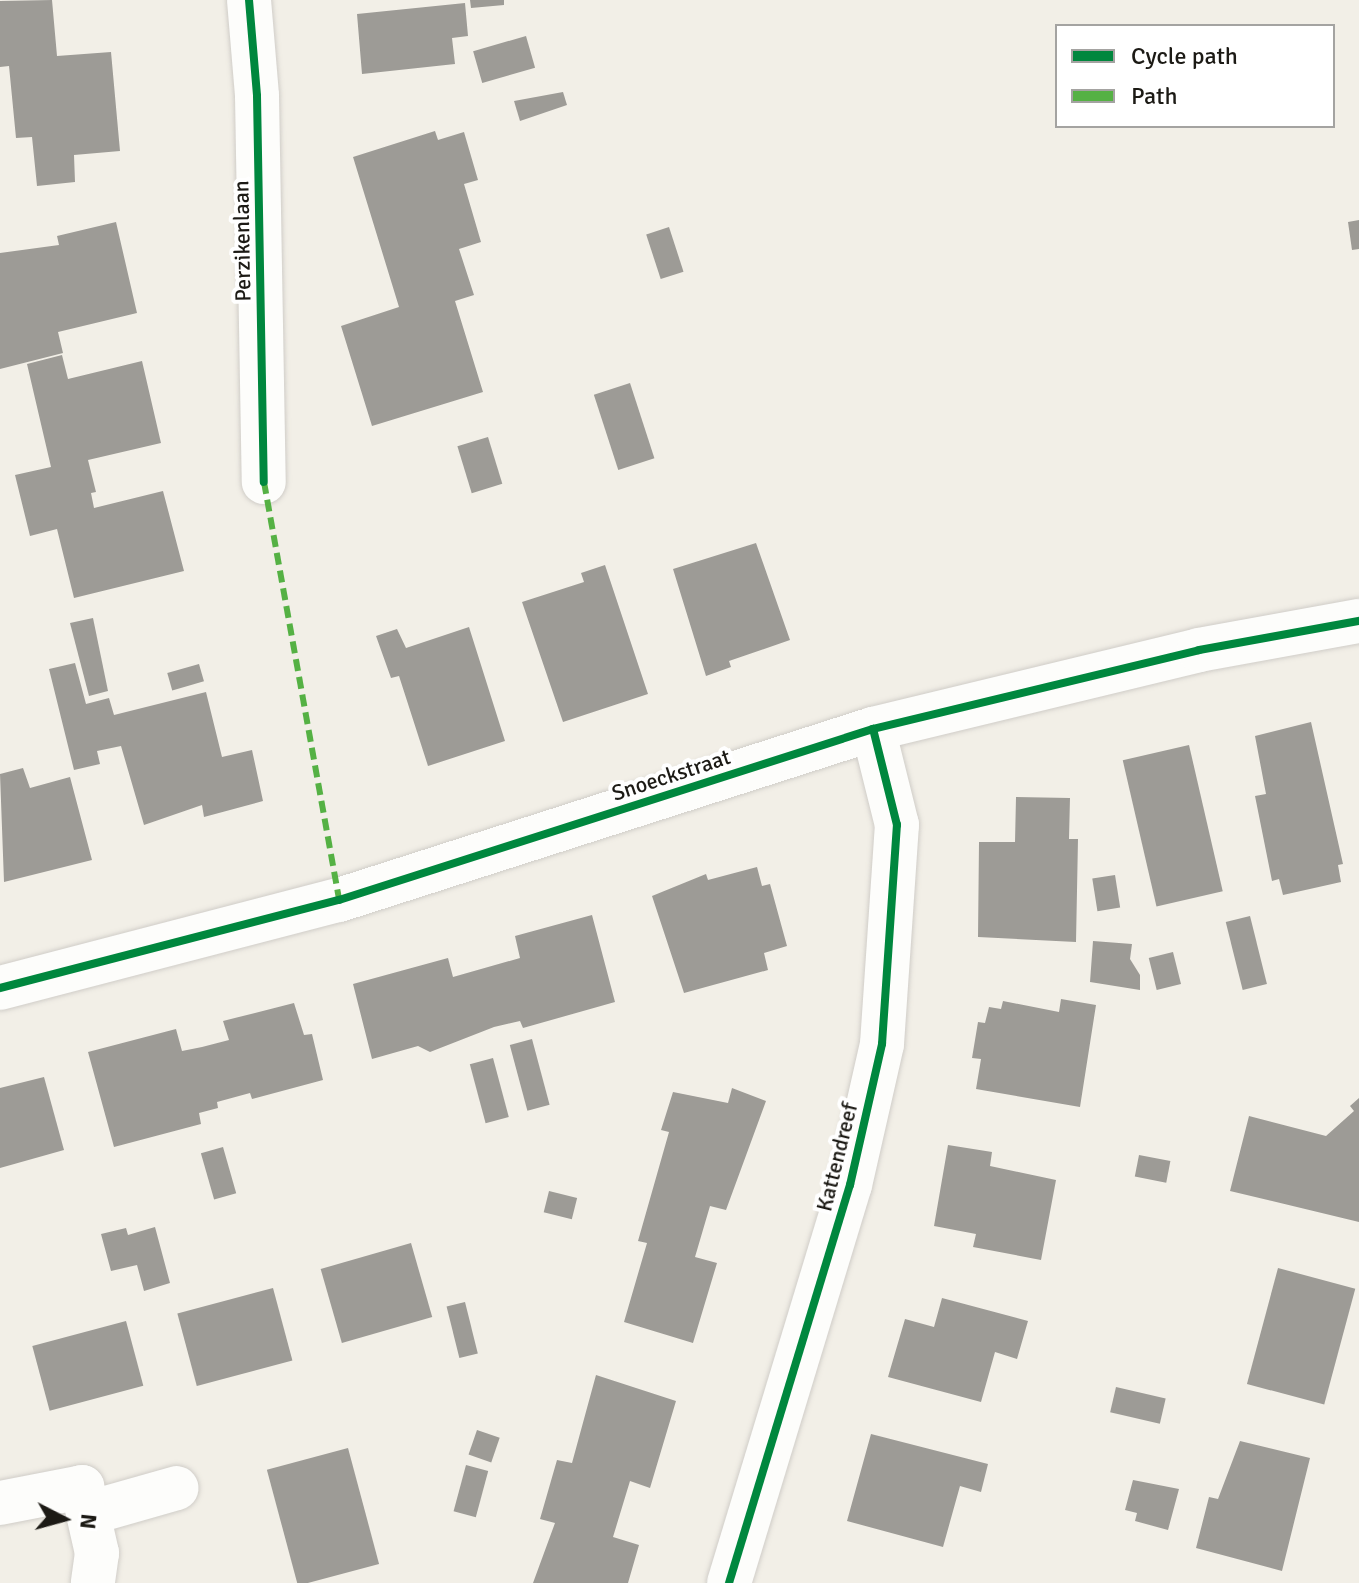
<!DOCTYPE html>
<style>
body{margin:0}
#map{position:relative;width:1359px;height:1583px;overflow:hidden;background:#f2efe7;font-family:Signika,sans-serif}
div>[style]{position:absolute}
.building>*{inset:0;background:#9d9b96;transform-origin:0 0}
.roads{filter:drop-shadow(0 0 2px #d0cdc8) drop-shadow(0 0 2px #d0cdc8)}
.minor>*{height:44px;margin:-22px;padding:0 22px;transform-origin:22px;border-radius:22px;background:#fdfdfb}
.quiet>*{height:6px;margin-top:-3px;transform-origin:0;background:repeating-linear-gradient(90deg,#55b144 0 12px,transparent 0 18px)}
.cycleway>*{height:8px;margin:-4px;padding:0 4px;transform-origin:4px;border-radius:4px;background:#00873e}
span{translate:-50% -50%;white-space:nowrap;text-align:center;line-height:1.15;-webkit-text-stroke:8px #fff;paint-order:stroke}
.street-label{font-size:22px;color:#1c1a15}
.legend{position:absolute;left:1055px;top:24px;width:280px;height:104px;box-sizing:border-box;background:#fff;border:2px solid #a4a3a1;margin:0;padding:10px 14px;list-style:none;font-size:24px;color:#1c1a15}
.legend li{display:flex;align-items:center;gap:16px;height:40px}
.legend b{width:40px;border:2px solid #a4a3a1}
.north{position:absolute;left:24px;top:1479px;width:80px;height:80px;-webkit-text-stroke:6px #fff;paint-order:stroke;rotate:96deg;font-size:22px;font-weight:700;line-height:32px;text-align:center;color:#1c1a15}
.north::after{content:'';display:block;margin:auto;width:28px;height:36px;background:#1c1a15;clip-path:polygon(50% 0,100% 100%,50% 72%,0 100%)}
</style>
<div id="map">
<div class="building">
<div style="clip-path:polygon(52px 0,57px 56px,111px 52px,120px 151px,74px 155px,75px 182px,37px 186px,32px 137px,16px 138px,9px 66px,0 67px,0 1px)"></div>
<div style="clip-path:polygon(470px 0,504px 0,504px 5px,471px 8px)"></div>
<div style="clip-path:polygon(465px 3px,468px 36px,452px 38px,455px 64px,362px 74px,357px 14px)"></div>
<div style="left:526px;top:36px;width:33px;height:55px;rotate:74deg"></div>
<div style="clip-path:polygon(563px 92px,567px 105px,520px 121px,514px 101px)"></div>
<div style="clip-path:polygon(435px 131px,438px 140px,464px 132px,478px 180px,464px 184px,481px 242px,459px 249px,474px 295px,455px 301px,483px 392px,372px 426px,341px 326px,399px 307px,353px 157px)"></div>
<div style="clip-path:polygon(1359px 220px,1359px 249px,1352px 250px,1348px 222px)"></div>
<div style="clip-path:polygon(116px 222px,137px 313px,58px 332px,63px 353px,0 369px,0 253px,59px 245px,57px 236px)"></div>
<div style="left:669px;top:227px;width:47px;height:24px;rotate:72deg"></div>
<div style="clip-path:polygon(62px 355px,68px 379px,142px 361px,161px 443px,88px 460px,96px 492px,91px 493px,94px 508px,163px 491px,184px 571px,74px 598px,57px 529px,30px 536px,15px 475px,51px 467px,27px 364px)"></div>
<div style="left:630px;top:383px;width:79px;height:38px;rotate:72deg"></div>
<div style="left:488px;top:437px;width:49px;height:32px;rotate:73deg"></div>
<div style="clip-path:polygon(756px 543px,790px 640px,729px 661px,731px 667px,706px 676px,673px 569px)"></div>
<div style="clip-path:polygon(605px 565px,648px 694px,563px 722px,522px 602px,584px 582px,581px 573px)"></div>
<div style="clip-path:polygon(93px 618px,108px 691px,89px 696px,70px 623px)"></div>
<div style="clip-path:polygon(469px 627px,505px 741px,428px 766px,399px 676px,391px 678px,376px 636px,397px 629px,406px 648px)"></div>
<div style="clip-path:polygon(75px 663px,86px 704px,109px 698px,114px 715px,206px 692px,222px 757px,252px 750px,263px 801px,204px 817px,202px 805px,144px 825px,121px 746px,97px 751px,100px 764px,74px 770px,49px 669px)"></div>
<div style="left:199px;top:664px;width:18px;height:33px;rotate:74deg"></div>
<div style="clip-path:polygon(1311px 722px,1343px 864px,1338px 865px,1341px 882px,1283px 895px,1279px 879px,1272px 881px,1255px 796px,1266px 794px,1255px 736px)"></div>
<div style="left:1189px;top:745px;width:150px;height:68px;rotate:77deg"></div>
<div style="clip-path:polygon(23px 768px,30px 788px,70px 777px,92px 860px,4px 882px,0 774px)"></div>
<div style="clip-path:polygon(1016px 797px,1070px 798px,1069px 839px,1078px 839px,1076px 942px,978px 937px,979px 842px,1015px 842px)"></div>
<div style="clip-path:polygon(757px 867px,762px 886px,770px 884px,787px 946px,764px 953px,768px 970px,684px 993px,652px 896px,706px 874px,708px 880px)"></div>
<div style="left:1115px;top:875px;width:33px;height:23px;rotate:81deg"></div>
<div style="clip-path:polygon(592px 915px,615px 1002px,523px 1028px,520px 1021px,494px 1027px,430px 1052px,418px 1046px,372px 1059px,353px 984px,448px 958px,453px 977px,520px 958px,515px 936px)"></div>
<div style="left:1250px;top:916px;width:70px;height:25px;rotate:76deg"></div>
<div style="clip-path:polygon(1093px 941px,1132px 944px,1130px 959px,1140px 975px,1140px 990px,1090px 982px)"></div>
<div style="left:1173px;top:952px;width:33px;height:25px;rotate:76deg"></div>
<div style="clip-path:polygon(1061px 999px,1096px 1005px,1080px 1107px,976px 1089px,981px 1059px,972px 1058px,978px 1022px,985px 1023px,989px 1007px,1001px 1009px,1003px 1001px,1059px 1012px)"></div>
<div style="clip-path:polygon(294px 1003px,304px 1035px,312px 1034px,323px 1080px,252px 1099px,250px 1093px,217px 1102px,218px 1108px,199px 1113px,201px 1124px,114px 1147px,88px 1052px,176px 1029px,182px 1051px,202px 1047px,229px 1040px,223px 1021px)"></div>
<div style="left:532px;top:1039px;width:68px;height:23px;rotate:75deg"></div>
<div style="left:493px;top:1058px;width:61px;height:24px;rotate:75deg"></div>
<div style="clip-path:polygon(44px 1077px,64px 1150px,0 1168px,0 1088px)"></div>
<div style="clip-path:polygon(732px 1088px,766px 1101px,726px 1210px,710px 1206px,695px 1257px,717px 1263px,693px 1343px,624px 1322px,647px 1243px,638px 1241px,669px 1132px,661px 1130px,673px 1092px,728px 1103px)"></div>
<div style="clip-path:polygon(1359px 1098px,1359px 1222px,1230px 1191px,1249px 1116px,1326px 1136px,1354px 1111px,1350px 1106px)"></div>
<div style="clip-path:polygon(948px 1145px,992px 1152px,990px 1166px,1056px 1180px,1041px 1260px,973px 1247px,976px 1234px,934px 1226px)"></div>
<div style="left:223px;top:1147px;width:48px;height:23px;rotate:74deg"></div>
<div style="left:1139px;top:1155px;width:32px;height:22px;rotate:11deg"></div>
<div style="left:549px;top:1191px;width:29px;height:22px;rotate:14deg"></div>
<div style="clip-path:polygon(155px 1227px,170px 1283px,144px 1291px,137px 1265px,111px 1271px,101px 1234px,126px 1228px,128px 1235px)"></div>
<div style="left:411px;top:1243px;width:77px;height:94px;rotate:74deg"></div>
<div style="left:1278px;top:1268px;width:80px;height:120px;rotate:15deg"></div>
<div style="left:273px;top:1288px;width:75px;height:99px;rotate:75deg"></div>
<div style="clip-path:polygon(942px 1298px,1028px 1321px,1017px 1359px,995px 1352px,981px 1402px,888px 1377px,905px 1319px,934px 1327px)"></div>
<div style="left:465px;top:1302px;width:53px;height:19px;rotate:76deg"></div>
<div style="left:126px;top:1321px;width:67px;height:97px;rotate:75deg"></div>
<div style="clip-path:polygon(596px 1375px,676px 1401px,650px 1488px,630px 1481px,613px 1537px,639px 1545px,628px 1583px,533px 1583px,555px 1523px,540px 1519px,557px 1460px,572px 1463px)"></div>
<div style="left:1116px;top:1387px;width:51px;height:26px;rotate:13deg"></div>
<div style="left:477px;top:1430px;width:24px;height:26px;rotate:19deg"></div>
<div style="clip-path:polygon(871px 1434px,988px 1464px,981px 1492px,960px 1486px,943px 1547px,847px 1521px)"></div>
<div style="clip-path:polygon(1240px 1441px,1310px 1458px,1282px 1571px,1196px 1548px,1209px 1497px,1218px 1499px)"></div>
<div style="left:348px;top:1448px;width:120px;height:84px;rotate:75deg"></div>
<div style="left:466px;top:1465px;width:23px;height:48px;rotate:15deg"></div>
<div style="clip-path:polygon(1133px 1480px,1179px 1489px,1168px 1530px,1135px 1521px,1137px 1513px,1125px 1510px)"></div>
</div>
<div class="roads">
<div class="minor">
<div style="left:249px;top:0;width:96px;rotate:85.2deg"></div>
<div style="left:257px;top:96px;width:386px;rotate:89deg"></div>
<div style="left:0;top:988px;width:350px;rotate:-14.6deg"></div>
<div style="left:339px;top:900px;width:561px;rotate:-17.76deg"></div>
<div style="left:873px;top:729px;width:335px;rotate:-13.6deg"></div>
<div style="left:1199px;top:650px;width:163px;rotate:-10.3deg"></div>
<div style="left:0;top:1503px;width:84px;rotate:-11deg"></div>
<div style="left:82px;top:1487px;width:68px;rotate:77.2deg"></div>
<div style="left:97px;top:1553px;width:30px;rotate:98deg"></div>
<div style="left:89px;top:1513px;width:91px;rotate:-15.9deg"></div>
<div style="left:729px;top:1583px;width:416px;rotate:-73.1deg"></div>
<div style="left:850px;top:1185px;width:145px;rotate:-77.2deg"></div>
<div style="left:882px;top:1044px;width:220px;rotate:-86.1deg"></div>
<div style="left:897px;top:825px;width:99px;rotate:-104deg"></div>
</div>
</div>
<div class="quiet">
<div style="left:264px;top:482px;width:425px;rotate:79.8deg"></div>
</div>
<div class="cycleway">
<div style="left:249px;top:0;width:96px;rotate:85.2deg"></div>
<div style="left:257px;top:96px;width:386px;rotate:89deg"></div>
<div style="left:0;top:988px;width:350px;rotate:-14.6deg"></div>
<div style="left:339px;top:900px;width:561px;rotate:-17.76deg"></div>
<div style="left:873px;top:729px;width:335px;rotate:-13.6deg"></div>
<div style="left:1199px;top:650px;width:163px;rotate:-10.3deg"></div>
<div style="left:729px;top:1583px;width:416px;rotate:-73.1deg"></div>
<div style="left:850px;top:1185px;width:145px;rotate:-77.2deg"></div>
<div style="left:882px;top:1044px;width:220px;rotate:-86.1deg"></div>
<div style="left:897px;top:825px;width:99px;rotate:-104deg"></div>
</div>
<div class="street-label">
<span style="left:242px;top:241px;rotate:-91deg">Perzikenlaan</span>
<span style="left:671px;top:775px;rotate:-18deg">Snoeckstraat</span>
<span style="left:837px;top:1157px;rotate:-76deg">Kattendreef</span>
</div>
<ul class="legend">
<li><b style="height:10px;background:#00873e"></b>Cycle path</li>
<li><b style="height:10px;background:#55b144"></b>Path</li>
</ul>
<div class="north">N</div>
</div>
